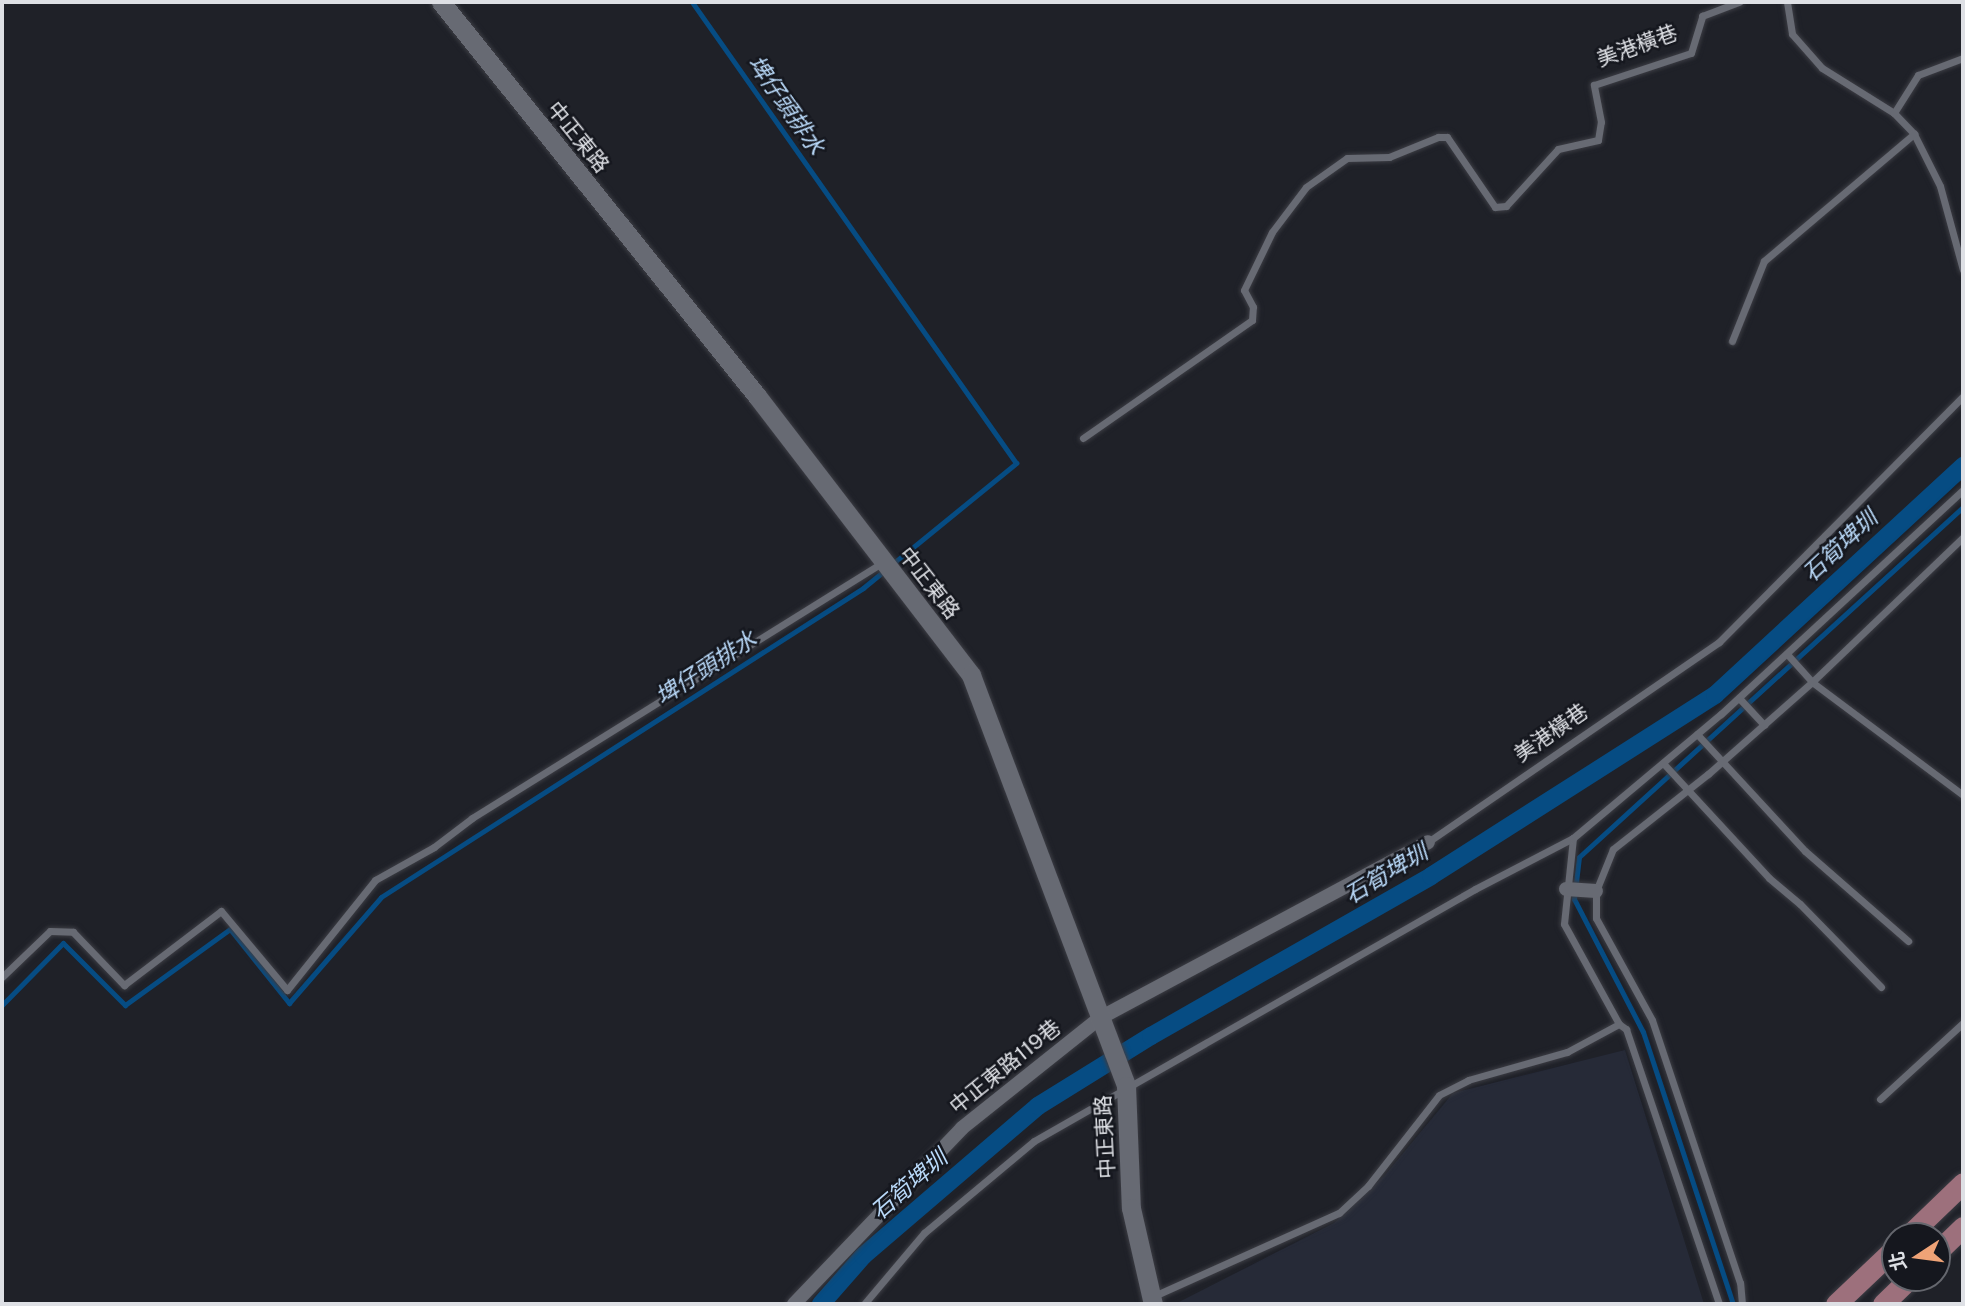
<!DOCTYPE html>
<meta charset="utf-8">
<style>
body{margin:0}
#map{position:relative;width:1965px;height:1306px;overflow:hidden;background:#1f2128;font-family:"Public Sans","Noto Sans TC",sans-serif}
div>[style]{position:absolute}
.built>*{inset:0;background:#262a37}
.stream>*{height:5px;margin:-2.5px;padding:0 2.5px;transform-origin:2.5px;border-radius:2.5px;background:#064c83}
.canal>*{height:18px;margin:-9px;padding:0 9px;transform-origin:9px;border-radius:9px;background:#064c83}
.roads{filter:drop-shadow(0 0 2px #3c3d44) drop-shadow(0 0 2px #3c3d44)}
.lane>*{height:7px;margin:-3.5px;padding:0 3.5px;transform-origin:3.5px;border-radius:3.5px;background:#676a73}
.street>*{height:14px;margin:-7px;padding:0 7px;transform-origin:7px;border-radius:7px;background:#676a73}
.secondary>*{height:19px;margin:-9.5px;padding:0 9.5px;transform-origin:9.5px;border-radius:9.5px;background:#676a73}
.primary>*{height:21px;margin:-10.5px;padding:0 10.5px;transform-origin:10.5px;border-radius:10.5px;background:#9d707c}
span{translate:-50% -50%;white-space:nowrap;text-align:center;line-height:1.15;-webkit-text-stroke:5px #15171e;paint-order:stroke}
.street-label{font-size:21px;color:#dee0e5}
.water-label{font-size:23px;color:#b9d9f9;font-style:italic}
.frame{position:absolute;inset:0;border:4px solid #dee0e5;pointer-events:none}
.north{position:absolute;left:1881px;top:1222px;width:70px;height:70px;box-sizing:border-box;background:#15171e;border:2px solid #65676e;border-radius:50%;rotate:257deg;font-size:19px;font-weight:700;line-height:28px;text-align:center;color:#dee0e5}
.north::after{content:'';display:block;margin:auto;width:24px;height:32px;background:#efa377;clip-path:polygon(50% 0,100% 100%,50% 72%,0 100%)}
</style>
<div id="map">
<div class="built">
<div style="clip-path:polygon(1625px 1050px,1704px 1304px,1175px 1304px,1334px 1223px,1385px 1175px,1453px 1093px)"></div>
</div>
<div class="stream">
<div style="left:2px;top:1005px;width:87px;rotate:-45.5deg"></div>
<div style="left:63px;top:943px;width:88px;rotate:45deg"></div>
<div style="left:125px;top:1005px;width:130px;rotate:-35.9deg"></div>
<div style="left:230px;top:929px;width:95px;rotate:51.4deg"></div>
<div style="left:289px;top:1003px;width:140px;rotate:-49deg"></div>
<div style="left:381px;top:897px;width:573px;rotate:-32.66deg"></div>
<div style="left:863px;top:588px;width:198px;rotate:-39.2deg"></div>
<div style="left:1016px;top:463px;width:563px;rotate:-125.1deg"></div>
<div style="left:1733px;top:1304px;width:287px;rotate:-108.3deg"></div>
<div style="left:1643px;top:1032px;width:150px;rotate:-117.4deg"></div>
<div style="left:1574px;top:899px;width:42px;rotate:-83.2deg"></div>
<div style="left:1579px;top:857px;width:520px;rotate:-42.35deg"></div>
</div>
<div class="canal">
<div style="left:821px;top:1304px;width:64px;rotate:-48.8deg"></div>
<div style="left:863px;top:1256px;width:230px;rotate:-40.6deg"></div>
<div style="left:1038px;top:1106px;width:133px;rotate:-31.8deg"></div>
<div style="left:1151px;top:1036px;width:322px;rotate:-29.7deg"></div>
<div style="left:1431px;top:876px;width:337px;rotate:-32.5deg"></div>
<div style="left:1715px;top:695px;width:338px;rotate:-42.7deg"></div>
</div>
<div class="roads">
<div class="lane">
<div style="left:1787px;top:2px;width:32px;rotate:81deg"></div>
<div style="left:1792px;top:34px;width:45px;rotate:48.6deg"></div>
<div style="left:1822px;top:68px;width:85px;rotate:32deg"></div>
<div style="left:1894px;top:113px;width:29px;rotate:46deg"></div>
<div style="left:1914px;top:134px;width:58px;rotate:63.4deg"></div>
<div style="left:1940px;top:186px;width:87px;rotate:74.7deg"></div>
<div style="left:1894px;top:113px;width:45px;rotate:-57.7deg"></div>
<div style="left:1918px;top:75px;width:48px;rotate:-20.7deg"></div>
<div style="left:1732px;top:341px;width:86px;rotate:-68.2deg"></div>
<div style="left:1764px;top:261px;width:197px;rotate:-40.3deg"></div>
<div style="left:1083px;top:438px;width:206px;rotate:-34.9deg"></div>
<div style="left:1252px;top:320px;width:13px;rotate:-86deg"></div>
<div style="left:1253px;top:307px;width:19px;rotate:-118deg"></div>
<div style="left:1244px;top:290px;width:64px;rotate:-64.2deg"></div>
<div style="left:1272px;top:232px;width:56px;rotate:-52.9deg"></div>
<div style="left:1306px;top:187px;width:50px;rotate:-35.3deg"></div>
<div style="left:1347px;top:158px;width:42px;rotate:-1.4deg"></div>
<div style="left:1389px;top:157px;width:53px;rotate:-22.2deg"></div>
<div style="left:1438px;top:137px;width:9px"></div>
<div style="left:1447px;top:137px;width:85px;rotate:55.6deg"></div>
<div style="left:1495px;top:207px;width:11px;rotate:-5deg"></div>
<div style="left:1506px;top:206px;width:77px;rotate:-47.6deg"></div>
<div style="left:1558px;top:149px;width:41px;rotate:-12.7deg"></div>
<div style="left:1598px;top:140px;width:18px;rotate:-81deg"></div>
<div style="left:1601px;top:122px;width:38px;rotate:-101deg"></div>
<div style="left:1594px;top:85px;width:102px;rotate:-18.3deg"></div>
<div style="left:1691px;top:53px;width:39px;rotate:-73deg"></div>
<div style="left:1702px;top:16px;width:40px;rotate:-21deg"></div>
<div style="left:1787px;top:654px;width:38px;rotate:48deg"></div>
<div style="left:1812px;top:682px;width:189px;rotate:36.8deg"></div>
<div style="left:1739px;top:698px;width:37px;rotate:47deg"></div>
<div style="left:1697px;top:734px;width:159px;rotate:47.3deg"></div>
<div style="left:1805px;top:851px;width:137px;rotate:41.1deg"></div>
<div style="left:1663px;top:763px;width:156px;rotate:47.3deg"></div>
<div style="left:1769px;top:878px;width:40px;rotate:40deg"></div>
<div style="left:1800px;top:904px;width:116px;rotate:45.7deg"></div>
<div style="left:1573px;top:838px;width:86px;rotate:96deg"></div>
<div style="left:1564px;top:924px;width:114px;rotate:61.2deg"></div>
<div style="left:1619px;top:1024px;width:9px;rotate:36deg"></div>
<div style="left:1626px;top:1029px;width:290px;rotate:71.3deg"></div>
<div style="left:1428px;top:842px;width:353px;rotate:-34.5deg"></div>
<div style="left:1719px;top:642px;width:346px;rotate:-45.2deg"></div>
<div style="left:2px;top:977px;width:66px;rotate:-43.8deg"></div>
<div style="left:50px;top:931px;width:23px;rotate:2deg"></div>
<div style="left:73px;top:932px;width:74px;rotate:46.1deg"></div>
<div style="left:124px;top:985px;width:122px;rotate:-37.3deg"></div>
<div style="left:221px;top:911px;width:103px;rotate:50.1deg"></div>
<div style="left:287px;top:990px;width:141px;rotate:-51.3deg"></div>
<div style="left:375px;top:880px;width:68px;rotate:-29.2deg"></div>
<div style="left:434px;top:847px;width:48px;rotate:-37.3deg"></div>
<div style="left:472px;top:818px;width:485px;rotate:-31.9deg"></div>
<div style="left:1880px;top:1099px;width:113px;rotate:-42.5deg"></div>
<div style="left:1154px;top:1296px;width:203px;rotate:-24.2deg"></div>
<div style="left:1339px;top:1213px;width:40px;rotate:-43deg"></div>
<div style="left:1368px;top:1186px;width:115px;rotate:-52deg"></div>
<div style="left:1439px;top:1095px;width:33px;rotate:-27deg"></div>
<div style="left:1468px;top:1080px;width:103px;rotate:-15.8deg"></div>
<div style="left:1567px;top:1052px;width:59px;rotate:-28.3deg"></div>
<div style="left:864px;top:1304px;width:93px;rotate:-49.8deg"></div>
<div style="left:924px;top:1233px;width:143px;rotate:-39.9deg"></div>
<div style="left:1034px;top:1141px;width:508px;rotate:-29.74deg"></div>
<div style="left:1475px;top:889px;width:110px;rotate:-27.5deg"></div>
<div style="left:1573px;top:838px;width:193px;rotate:-40deg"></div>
<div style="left:1721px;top:714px;width:330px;rotate:-42.8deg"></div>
<div style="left:1742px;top:1304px;width:21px;rotate:-95deg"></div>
<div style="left:1740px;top:1283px;width:277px;rotate:-108.5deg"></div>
<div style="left:1652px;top:1020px;width:116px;rotate:-118.8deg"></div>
<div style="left:1596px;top:918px;width:27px;rotate:-90deg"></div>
<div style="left:1596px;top:891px;width:45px;rotate:-68deg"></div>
<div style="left:1613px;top:849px;width:121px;rotate:-38.3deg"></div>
<div style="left:1708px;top:774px;width:139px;rotate:-41.5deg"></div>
<div style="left:1812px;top:682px;width:209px;rotate:-43.8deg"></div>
</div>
<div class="street">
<div style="left:1566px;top:889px;width:30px;rotate:4deg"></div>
<div style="left:794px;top:1304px;width:243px;rotate:-46.3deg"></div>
<div style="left:962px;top:1128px;width:176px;rotate:-38.6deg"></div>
<div style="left:1100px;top:1018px;width:372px;rotate:-28.2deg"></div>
</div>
<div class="secondary">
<div style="left:441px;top:2px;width:505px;rotate:51.27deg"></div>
<div style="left:757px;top:396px;width:352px;rotate:52.5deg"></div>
<div style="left:971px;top:675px;width:439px;rotate:69.3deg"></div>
<div style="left:1126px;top:1086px;width:122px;rotate:87.7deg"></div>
<div style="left:1131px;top:1208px;width:98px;rotate:77.1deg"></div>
</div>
<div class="primary">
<div style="left:1908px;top:1236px;width:76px;rotate:-43.9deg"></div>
<div style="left:1937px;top:1252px;width:36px;rotate:-44deg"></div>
<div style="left:1836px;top:1304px;width:81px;rotate:-43.5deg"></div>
<div style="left:1883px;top:1304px;width:37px;rotate:-44deg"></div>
</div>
</div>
<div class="street-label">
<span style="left:1637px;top:46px;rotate:-20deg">美港橫巷</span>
<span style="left:578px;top:137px;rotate:51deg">中正東路</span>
<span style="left:929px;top:583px;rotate:52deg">中正東路</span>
<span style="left:1551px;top:733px;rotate:-35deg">美港橫巷</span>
<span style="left:1005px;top:1067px;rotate:-39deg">中正東路119巷</span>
<span style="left:1105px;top:1137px;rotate:-93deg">中正東路</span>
</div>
<div class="water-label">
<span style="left:786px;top:105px;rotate:55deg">埤仔頭排水</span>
<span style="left:1840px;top:546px;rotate:-43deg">石筍埤圳</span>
<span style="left:706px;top:668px;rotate:-33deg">埤仔頭排水</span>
<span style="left:1386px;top:874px;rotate:-31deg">石筍埤圳</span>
<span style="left:909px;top:1185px;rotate:-41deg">石筍埤圳</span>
</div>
<div class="frame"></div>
<div class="north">北</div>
</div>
